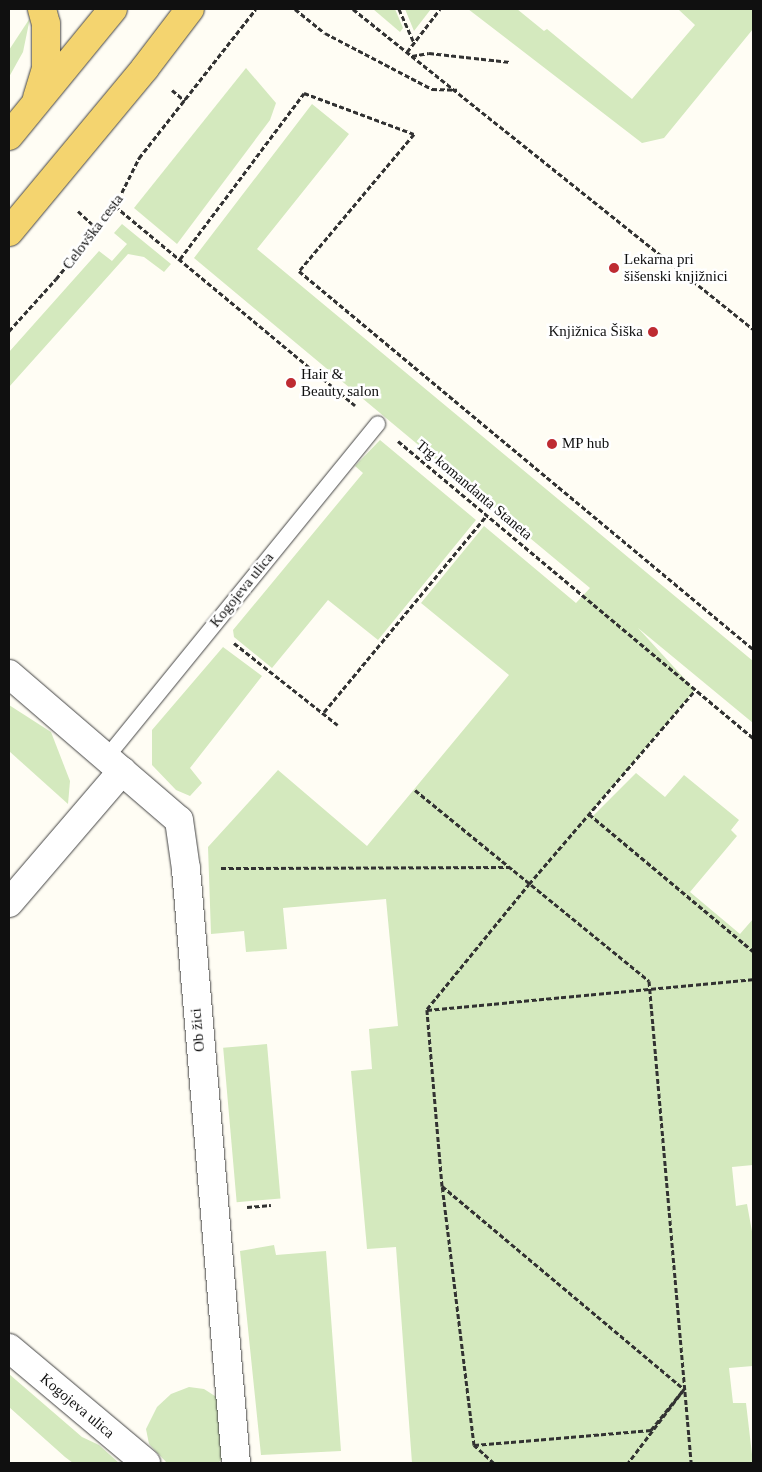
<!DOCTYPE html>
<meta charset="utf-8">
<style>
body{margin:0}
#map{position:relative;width:762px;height:1472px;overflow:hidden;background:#fffdf4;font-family:"Times New Roman",serif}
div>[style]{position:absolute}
.green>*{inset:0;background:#d4e9be;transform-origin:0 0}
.path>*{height:3px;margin-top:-1.5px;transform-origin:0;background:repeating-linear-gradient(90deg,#323232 0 5px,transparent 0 7.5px)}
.roads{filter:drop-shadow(0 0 1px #434343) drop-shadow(0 0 1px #434343)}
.lane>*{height:15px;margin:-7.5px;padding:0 7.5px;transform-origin:7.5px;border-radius:7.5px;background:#fff}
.street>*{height:28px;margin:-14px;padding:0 14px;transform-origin:14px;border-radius:14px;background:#fff}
.primary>*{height:28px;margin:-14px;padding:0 14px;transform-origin:14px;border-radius:14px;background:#f4d46f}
.dots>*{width:14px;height:14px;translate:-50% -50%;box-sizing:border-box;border:2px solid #fff;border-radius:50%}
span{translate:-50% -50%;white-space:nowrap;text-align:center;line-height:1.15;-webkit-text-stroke:5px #fff;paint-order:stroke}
.street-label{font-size:15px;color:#101010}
.poi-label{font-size:15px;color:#101010}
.left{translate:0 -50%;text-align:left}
.right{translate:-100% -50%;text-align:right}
.frame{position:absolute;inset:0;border:10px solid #101010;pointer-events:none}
</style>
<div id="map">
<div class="green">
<div style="clip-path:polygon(373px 9px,395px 9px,403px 28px,400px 32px)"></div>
<div style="clip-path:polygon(405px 9px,431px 9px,414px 31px)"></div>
<div style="clip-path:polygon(468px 9px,517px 9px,544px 31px,547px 29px,632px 99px,695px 25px,678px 9px,753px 9px,753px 29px,664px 138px,642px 143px)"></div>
<div style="clip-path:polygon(30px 18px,23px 52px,9px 77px,9px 50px)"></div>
<div style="clip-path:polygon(246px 68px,276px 103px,270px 120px,177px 244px,134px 208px)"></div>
<div style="clip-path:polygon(312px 104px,349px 134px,257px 249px,753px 661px,753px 723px,638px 628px,695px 690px,589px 814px,592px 817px,636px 773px,665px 797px,684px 775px,739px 820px,731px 830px,737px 836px,690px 892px,740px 934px,753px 919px,753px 1165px,732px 1167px,736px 1206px,747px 1204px,753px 1237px,753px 1366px,729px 1368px,733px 1403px,746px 1403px,753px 1463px,412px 1463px,396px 1247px,367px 1249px,351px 1071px,372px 1069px,369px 1029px,398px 1026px,386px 899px,283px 908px,287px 949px,246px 952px,244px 931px,211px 934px,208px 847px,278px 770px,367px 846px,509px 675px,421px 603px,484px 526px,576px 603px,590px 588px,194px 258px)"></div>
<div style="clip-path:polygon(122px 224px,171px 264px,164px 272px,144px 257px,128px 254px,9px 387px,9px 352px,99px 251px,112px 261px,127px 244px,114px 233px)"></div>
<div style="clip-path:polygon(380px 440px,476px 520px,378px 640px,328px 600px,272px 668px,234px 637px,233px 630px,363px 473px,355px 466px)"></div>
<div style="clip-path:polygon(223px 647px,262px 676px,190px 768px,202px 783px,190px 796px,176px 790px,152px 765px,152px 730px)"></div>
<div style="clip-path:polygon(9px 705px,51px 732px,70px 781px,68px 804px,9px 751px)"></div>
<div style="left:267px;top:1044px;width:155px;height:44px;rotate:85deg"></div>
<div style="clip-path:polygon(274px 1245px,276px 1255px,326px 1251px,341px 1451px,261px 1455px,240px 1251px)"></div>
<div style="clip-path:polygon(9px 1374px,82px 1437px,99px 1445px,119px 1463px,73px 1463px,65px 1457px,9px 1407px)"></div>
<div style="clip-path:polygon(189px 1387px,204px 1389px,218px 1398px,225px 1456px,218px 1463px,167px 1463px,149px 1444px,146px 1429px,157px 1407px,171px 1394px)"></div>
</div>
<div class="path">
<div style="left:295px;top:9px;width:38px;rotate:39deg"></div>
<div style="left:325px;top:33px;width:121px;rotate:27.6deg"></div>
<div style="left:432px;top:89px;width:25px;rotate:2deg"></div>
<div style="left:353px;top:9px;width:512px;rotate:38.66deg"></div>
<div style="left:399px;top:9px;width:37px;rotate:66deg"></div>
<div style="left:407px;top:52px;width:54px;rotate:-52.5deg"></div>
<div style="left:412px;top:56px;width:17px;rotate:-10deg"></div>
<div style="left:429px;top:53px;width:82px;rotate:6.3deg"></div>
<div style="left:172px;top:90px;width:17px;rotate:40deg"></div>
<div style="left:115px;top:206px;width:312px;rotate:39.7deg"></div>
<div style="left:78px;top:211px;width:26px;rotate:43deg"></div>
<div style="left:180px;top:259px;width:207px;rotate:-53.2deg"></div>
<div style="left:304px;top:93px;width:117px;rotate:20.4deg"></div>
<div style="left:414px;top:134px;width:179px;rotate:130deg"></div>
<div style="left:299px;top:271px;width:591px;rotate:39.78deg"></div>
<div style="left:9px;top:331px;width:70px;rotate:-47.9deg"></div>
<div style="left:56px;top:279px;width:94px;rotate:-51.1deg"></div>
<div style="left:115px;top:206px;width:54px;rotate:-63.4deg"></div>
<div style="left:139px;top:158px;width:189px;rotate:-51.9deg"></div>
<div style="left:398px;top:441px;width:463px;rotate:39.9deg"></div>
<div style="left:234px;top:643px;width:132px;rotate:38.3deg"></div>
<div style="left:324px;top:712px;width:256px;rotate:-50.4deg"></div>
<div style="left:415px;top:790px;width:302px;rotate:39.2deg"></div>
<div style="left:649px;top:981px;width:484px;rotate:85deg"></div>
<div style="left:589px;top:814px;width:214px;rotate:39.9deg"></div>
<div style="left:221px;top:868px;width:288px;rotate:-0.2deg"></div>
<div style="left:427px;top:1009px;width:161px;rotate:-50.8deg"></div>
<div style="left:529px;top:884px;width:255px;rotate:-49.4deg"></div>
<div style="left:442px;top:1186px;width:316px;rotate:40deg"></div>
<div style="left:247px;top:1207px;width:24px;rotate:-5deg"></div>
<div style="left:474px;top:1445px;width:178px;rotate:-4.8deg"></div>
<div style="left:651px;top:1430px;width:53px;rotate:-51.2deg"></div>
<div style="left:684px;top:1389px;width:93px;rotate:127.1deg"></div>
<div style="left:494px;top:1463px;width:27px;rotate:-138deg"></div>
<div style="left:474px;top:1445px;width:261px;rotate:-97deg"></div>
<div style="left:442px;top:1186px;width:177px;rotate:-94.9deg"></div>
<div style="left:427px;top:1010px;width:327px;rotate:-5.4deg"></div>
</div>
<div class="roads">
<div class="lane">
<div style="left:106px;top:757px;width:430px;rotate:-50.9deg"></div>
</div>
<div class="street">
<div style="left:9px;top:674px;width:224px;rotate:40.7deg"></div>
<div style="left:179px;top:820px;width:49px;rotate:81.9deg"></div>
<div style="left:186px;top:869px;width:596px;rotate:85.19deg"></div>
<div style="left:9px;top:903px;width:174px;rotate:-49.4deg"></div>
<div style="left:9px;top:1348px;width:179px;rotate:40deg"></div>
</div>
<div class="primary">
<div style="left:37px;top:98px;width:30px;rotate:-73deg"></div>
<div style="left:46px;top:69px;width:45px;rotate:-90deg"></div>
<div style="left:46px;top:24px;width:16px;rotate:-105deg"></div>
<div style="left:9px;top:136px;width:164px;rotate:-50.7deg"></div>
<div style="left:9px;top:232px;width:213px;rotate:-50.3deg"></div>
<div style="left:145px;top:68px;width:74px;rotate:-52.7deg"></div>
</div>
</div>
<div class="dots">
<div style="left:614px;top:268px;background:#be2b32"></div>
<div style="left:653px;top:332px;background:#be2b32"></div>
<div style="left:291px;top:383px;background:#be2b32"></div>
<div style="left:552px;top:444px;background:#be2b32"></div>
</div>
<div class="street-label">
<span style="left:93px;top:232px;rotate:-53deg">Celovška cesta</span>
<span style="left:474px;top:490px;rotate:40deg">Trg komandanta Staneta</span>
<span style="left:242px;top:590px;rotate:-51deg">Kogojeva ulica</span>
<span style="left:198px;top:1030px;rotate:-95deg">Ob žici</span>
<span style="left:77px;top:1406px;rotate:40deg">Kogojeva ulica</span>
</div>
<div class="poi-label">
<span class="left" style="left:624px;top:268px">Lekarna pri<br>šišenski knjižnici</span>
<span class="right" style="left:643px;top:332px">Knjižnica Šiška</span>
<span class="left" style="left:301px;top:383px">Hair &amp;<br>Beauty salon</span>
<span class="left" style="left:562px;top:444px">MP hub</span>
</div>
<div class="frame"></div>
</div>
